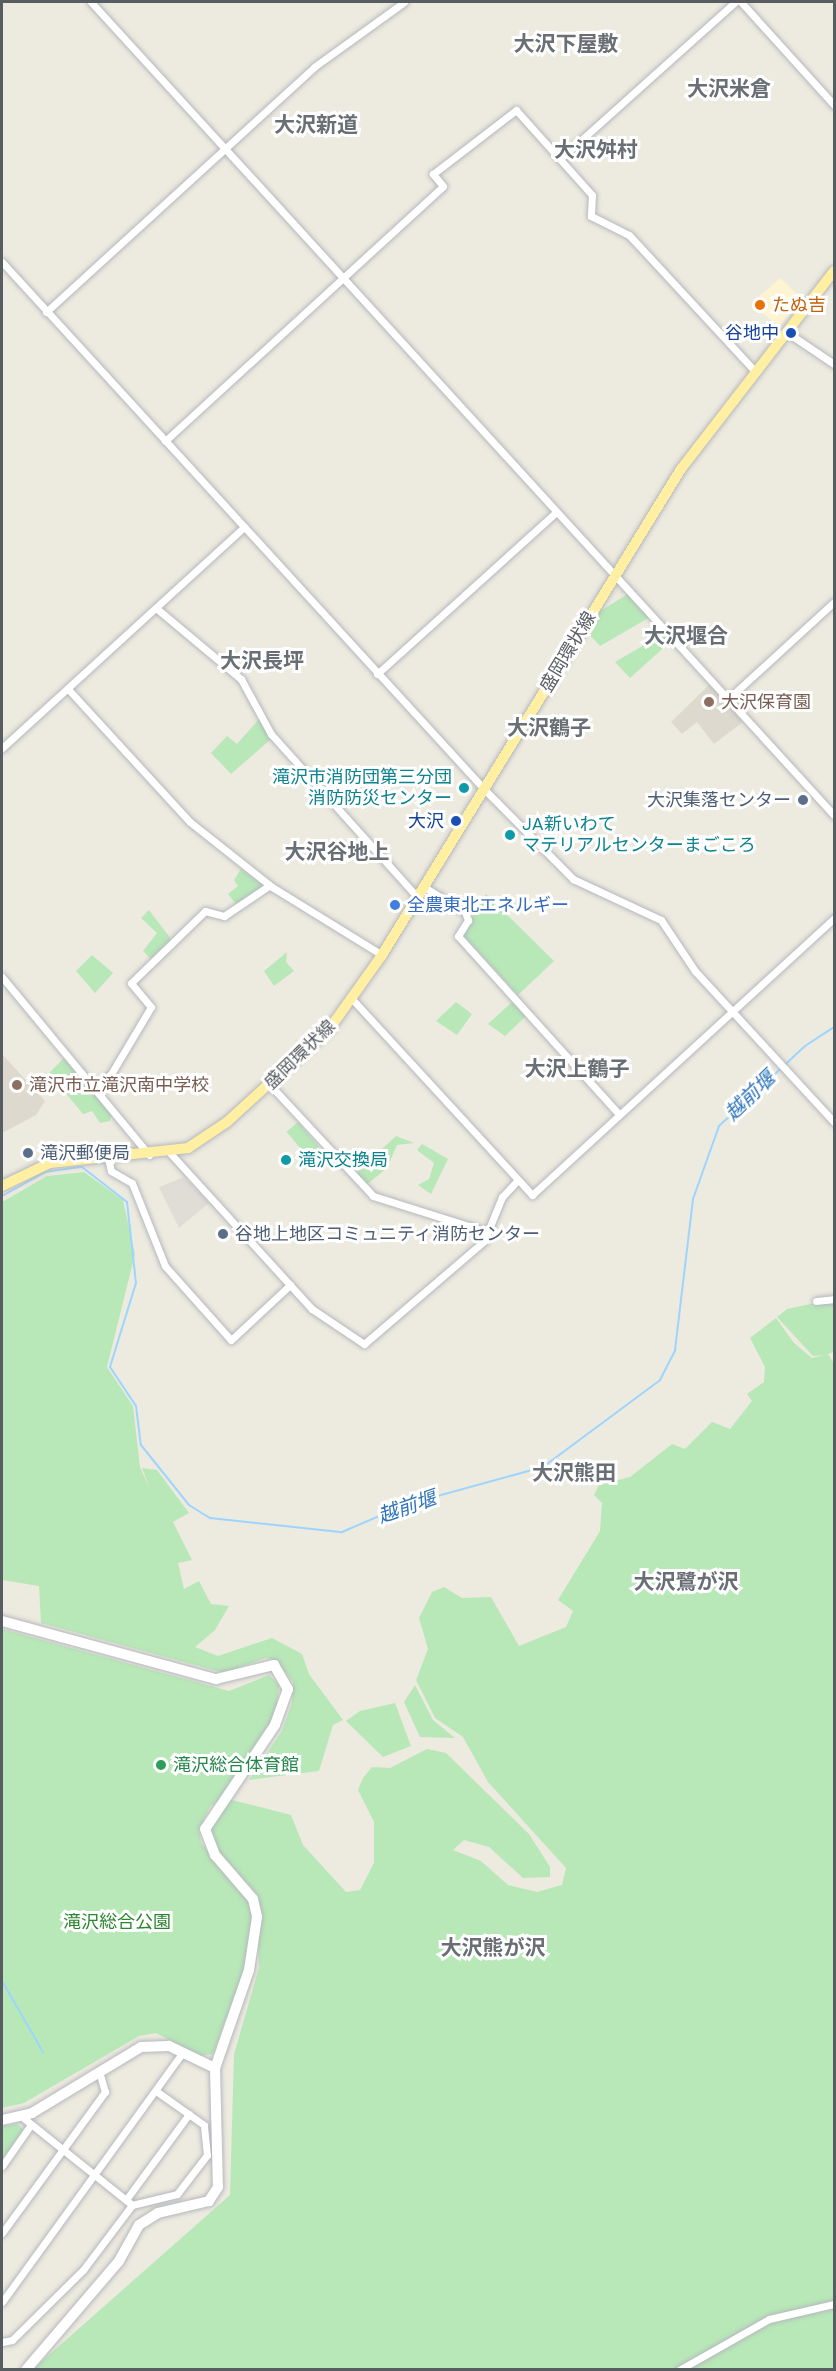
<!DOCTYPE html>
<meta charset="utf-8">
<style>
body{margin:0}
#map{position:relative;width:836px;height:2371px;overflow:hidden;background:#edeadf;font-family:"Work Sans","Noto Sans JP",sans-serif}
div>[style]{position:absolute}
.commercial>*{inset:0;background:#fff4d2}
.industrial>*{inset:0;background:#e0ddd7}
.education>*{inset:0;background:#ddd9ce}
.green>*{inset:0;background:#b8e8b8;transform-origin:0 0}
.stream>*{height:2px;margin:-1px;padding:0 1px;transform-origin:1px;border-radius:1px;background:#9dd5ff}
.roads{filter:drop-shadow(0 0 2px #b5b8be) drop-shadow(0 0 2px #b5b8be)}
.street>*{height:7px;margin:-3.5px;padding:0 3.5px;transform-origin:3.5px;border-radius:3.5px;background:#fff}
.secondary>*{height:10px;margin:-5px;padding:0 5px;transform-origin:5px;border-radius:5px;background:#fff}
.primary>*{height:10px;margin:-5px;padding:0 5px;transform-origin:5px;border-radius:5px;background:#ffefa2}
.dots>*{width:16px;height:16px;translate:-50% -50%;box-sizing:border-box;border:3px solid #fff;border-radius:50%}
span{translate:-50% -50%;white-space:nowrap;text-align:center;line-height:1.15;-webkit-text-stroke:6px #fff;paint-order:stroke}
.food-label{font-size:18px;color:#c56008}
.left{translate:0 -50%;text-align:left}
.transit-label{font-size:18px;color:#164399}
.right{translate:-100% -50%;text-align:right}
.street-label{font-size:18px;color:#585d62}
.education-label{font-size:18px;color:#785e54}
.culture-label{font-size:18px;color:#0d838f}
.service-label{font-size:18px;color:#4e5e75}
.shop-label{font-size:18px;color:#366cbe}
.leisure-label{font-size:18px;color:#27864d}
.park-label{font-size:18px;color:#2c862f}
.water-label{font-size:20px;color:#3075bb;font-style:italic}
.quarter-label{font-size:21px;color:#696f74;font-weight:700}
.frame{position:absolute;inset:0;border:3px solid #585d62;pointer-events:none}
</style>
<div id="map">
<div class="commercial">
<div style="clip-path:polygon(780px 278px,802px 299px,779px 326px,751px 304px)"></div>
</div>
<div class="industrial">
<div style="clip-path:polygon(184px 1177px,209px 1203px,179px 1228px,159px 1187px)"></div>
</div>
<div class="education">
<div style="clip-path:polygon(711px 683px,743px 722px,714px 744px,697px 722px,682px 734px,671px 722px)"></div>
<div style="clip-path:polygon(2px 1054px,45px 1101px,36px 1115px,2px 1133px)"></div>
</div>
<div class="green">
<div style="clip-path:polygon(628px 594px,650px 617px,600px 646px,586px 631px,597px 613px)"></div>
<div style="clip-path:polygon(663px 634px,670px 642px,630px 678px,615px 662px)"></div>
<div style="clip-path:polygon(260px 718px,271px 739px,231px 774px,211px 753px,227px 736px,237px 744px)"></div>
<div style="clip-path:polygon(241px 869px,264px 886px,236px 904px,228px 894px,238px 886px,234px 880px)"></div>
<div style="clip-path:polygon(486px 894px,554px 961px,518px 995px,462px 934px)"></div>
<div style="clip-path:polygon(149px 910px,171px 939px,151px 959px,143px 951px,157px 933px,141px 918px)"></div>
<div style="clip-path:polygon(287px 952px,286px 962px,294px 971px,274px 986px,264px 971px)"></div>
<div style="clip-path:polygon(92px 955px,113px 973px,95px 993px,76px 971px)"></div>
<div style="clip-path:polygon(513px 1001px,526px 1016px,505px 1036px,488px 1024px)"></div>
<div style="clip-path:polygon(456px 1002px,472px 1014px,457px 1035px,436px 1021px)"></div>
<div style="clip-path:polygon(65px 1057px,112px 1113px,110px 1121px,100px 1123px,92px 1111px,83px 1114px,49px 1073px)"></div>
<div style="left:298px;top:1122px;width:35px;height:15px;rotate:50deg"></div>
<div style="clip-path:polygon(396px 1136px,414px 1143px,397px 1145px,387px 1168px,365px 1186px,355px 1174px)"></div>
<div style="clip-path:polygon(422px 1144px,448px 1159px,431px 1194px,418px 1185px,429px 1179px,434px 1163px,417px 1150px)"></div>
<div style="clip-path:polygon(84px 1172px,123px 1200px,135px 1254px,107px 1367px,133px 1406px,140px 1467px,150px 1489px,142px 1468px,157px 1470px,189px 1513px,173px 1522px,192px 1560px,178px 1563px,184px 1589px,199px 1581px,211px 1604px,229px 1606px,215px 1630px,195px 1647px,218px 1656px,272px 1638px,302px 1654px,309px 1674px,343px 1720px,333px 1725px,319px 1771px,249px 1780px,282px 1731px,292px 1703px,293px 1682px,275px 1660px,265px 1658px,224px 1673px,41px 1623px,39px 1586px,2px 1580px,2px 1202px,47px 1176px)"></div>
<div style="clip-path:polygon(834px 1299px,834px 1352px,828px 1354px,834px 1363px,834px 2369px,32px 2370px,230px 2195px,234px 2054px,259px 1968px,257px 1894px,217px 1850px,210px 1829px,228px 1799px,291px 1815px,303px 1845px,346px 1892px,360px 1890px,374px 1863px,374px 1822px,358px 1790px,363px 1778px,372px 1767px,390px 1768px,427px 1749px,446px 1753px,529px 1834px,550px 1867px,550px 1877px,523px 1878px,489px 1847px,464px 1840px,453px 1850px,481px 1861px,508px 1885px,537px 1892px,562px 1885px,566px 1868px,488px 1782px,463px 1737px,435px 1718px,416px 1680px,428px 1649px,419px 1618px,432px 1592px,444px 1587px,462px 1598px,491px 1597px,519px 1646px,566px 1627px,573px 1611px,558px 1600px,600px 1531px,602px 1503px,594px 1495px,599px 1485px,630px 1477px,672px 1444px,685px 1449px,712px 1422px,730px 1429px,752px 1401px,747px 1394px,764px 1382px,765px 1367px,750px 1338px,776px 1318px,794px 1343px,812px 1358px,824px 1355px,813px 1356px,777px 1317px,787px 1309px)"></div>
<div style="clip-path:polygon(2px 1629px,229px 1691px,269px 1675px,279px 1685px,275px 1725px,238px 1784px,210px 1807px,199px 1829px,201px 1843px,251px 1905px,255px 1941px,213px 2054px,199px 2056px,156px 2033px,139px 2036px,24px 2103px,2px 2108px)"></div>
<div style="clip-path:polygon(415px 1685px,433px 1720px,455px 1738px,420px 1737px,404px 1702px)"></div>
<div style="clip-path:polygon(395px 1703px,411px 1746px,383px 1757px,346px 1721px,360px 1711px)"></div>
<div style="clip-path:polygon(17px 2124px,24px 2130px,2px 2162px,2px 2126px)"></div>
</div>
<div class="stream">
<div style="left:2px;top:1196px;width:49px;rotate:-29.2deg"></div>
<div style="left:45px;top:1172px;width:37px;rotate:-8deg"></div>
<div style="left:82px;top:1167px;width:57px;rotate:37.9deg"></div>
<div style="left:127px;top:1202px;width:81px;rotate:83.7deg"></div>
<div style="left:136px;top:1283px;width:88px;rotate:107.2deg"></div>
<div style="left:110px;top:1367px;width:47px;rotate:56.3deg"></div>
<div style="left:136px;top:1406px;width:39px;rotate:83deg"></div>
<div style="left:141px;top:1445px;width:77px;rotate:51.3deg"></div>
<div style="left:189px;top:1505px;width:25px;rotate:32deg"></div>
<div style="left:210px;top:1518px;width:133px;rotate:6.1deg"></div>
<div style="left:342px;top:1532px;width:69px;rotate:-23.2deg"></div>
<div style="left:405px;top:1505px;width:143px;rotate:-15.4deg"></div>
<div style="left:543px;top:1467px;width:146px;rotate:-36.6deg"></div>
<div style="left:660px;top:1380px;width:34px;rotate:-63deg"></div>
<div style="left:675px;top:1350px;width:152px;rotate:-83.2deg"></div>
<div style="left:693px;top:1199px;width:77px;rotate:-70.4deg"></div>
<div style="left:719px;top:1126px;width:117px;rotate:-42.9deg"></div>
<div style="left:805px;top:1046px;width:35px;rotate:-33deg"></div>
<div style="left:2px;top:1981px;width:82px;rotate:60deg"></div>
</div>
<div class="roads">
<div class="street">
<div style="left:91px;top:2px;width:1101px;rotate:47.58deg"></div>
<div style="left:741px;top:2px;width:139px;rotate:47.9deg"></div>
<div style="left:560px;top:159px;width:235px;rotate:-41.9deg"></div>
<div style="left:2px;top:262px;width:714px;rotate:47.55deg"></div>
<div style="left:484px;top:789px;width:127px;rotate:45.3deg"></div>
<div style="left:573px;top:879px;width:97px;rotate:25deg"></div>
<div style="left:661px;top:920px;width:61px;rotate:56.3deg"></div>
<div style="left:695px;top:971px;width:205px;rotate:47.4deg"></div>
<div style="left:46px;top:312px;width:363px;rotate:-42.4deg"></div>
<div style="left:314px;top:67px;width:111px;rotate:-35.8deg"></div>
<div style="left:785px;top:331px;width:59px;rotate:34deg"></div>
<div style="left:165px;top:441px;width:377px;rotate:-42.5deg"></div>
<div style="left:443px;top:186px;width:16px;rotate:-130deg"></div>
<div style="left:433px;top:174px;width:105px;rotate:-37.6deg"></div>
<div style="left:516px;top:110px;width:114px;rotate:48.2deg"></div>
<div style="left:592px;top:195px;width:21px;rotate:93deg"></div>
<div style="left:591px;top:216px;width:42px;rotate:26.6deg"></div>
<div style="left:629px;top:235px;width:184px;rotate:47.2deg"></div>
<div style="left:156px;top:608px;width:111px;rotate:39.9deg"></div>
<div style="left:241px;top:679px;width:63px;rotate:61.4deg"></div>
<div style="left:271px;top:734px;width:220px;rotate:48.1deg"></div>
<div style="left:377px;top:674px;width:241px;rotate:-42.1deg"></div>
<div style="left:68px;top:689px;width:180px;rotate:47.5deg"></div>
<div style="left:190px;top:822px;width:105px;rotate:38.4deg"></div>
<div style="left:272px;top:887px;width:129px;rotate:31.7deg"></div>
<div style="left:727px;top:700px;width:145px;rotate:-42.5deg"></div>
<div style="left:2px;top:748px;width:328px;rotate:-42.4deg"></div>
<div style="left:424px;top:887px;width:48px;rotate:31.4deg"></div>
<div style="left:465px;top:912px;width:9px;rotate:69deg"></div>
<div style="left:468px;top:920px;width:19px;rotate:122deg"></div>
<div style="left:458px;top:936px;width:240px;rotate:47.9deg"></div>
<div style="left:2px;top:977px;width:231px;rotate:50.4deg"></div>
<div style="left:353px;top:1000px;width:265px;rotate:47.4deg"></div>
<div style="left:532px;top:1195px;width:410px;rotate:-42.5deg"></div>
<div style="left:270px;top:1085px;width:151px;rotate:47.1deg"></div>
<div style="left:373px;top:1196px;width:120px;rotate:17.5deg"></div>
<div style="left:95px;top:1087px;width:21px;rotate:-39deg"></div>
<div style="left:111px;top:1074px;width:78px;rotate:-59.2deg"></div>
<div style="left:151px;top:1007px;width:31px;rotate:-130deg"></div>
<div style="left:131px;top:983px;width:103px;rotate:-44.2deg"></div>
<div style="left:205px;top:911px;width:20px;rotate:15deg"></div>
<div style="left:224px;top:916px;width:55px;rotate:-34deg"></div>
<div style="left:170px;top:1153px;width:211px;rotate:47.7deg"></div>
<div style="left:312px;top:1309px;width:63px;rotate:33.9deg"></div>
<div style="left:364px;top:1344px;width:158px;rotate:-40.6deg"></div>
<div style="left:484px;top:1241px;width:48px;rotate:-67.8deg"></div>
<div style="left:502px;top:1197px;width:22px;rotate:-47deg"></div>
<div style="left:108px;top:1158px;width:13px;rotate:77deg"></div>
<div style="left:111px;top:1171px;width:24px;rotate:30deg"></div>
<div style="left:132px;top:1183px;width:89px;rotate:68.3deg"></div>
<div style="left:165px;top:1266px;width:99px;rotate:48.3deg"></div>
<div style="left:231px;top:1340px;width:81px;rotate:-43deg"></div>
<div style="left:816px;top:1301px;width:18px;rotate:-6deg"></div>
<div style="left:21px;top:2116px;width:142px;rotate:38.7deg"></div>
<div style="left:2px;top:2166px;width:49px;rotate:-55deg"></div>
<div style="left:128px;top:2197px;width:103px;rotate:-53.7deg"></div>
<div style="left:2px;top:2233px;width:175px;rotate:-53.9deg"></div>
<div style="left:105px;top:2092px;width:22px;rotate:-106deg"></div>
<div style="left:2px;top:2302px;width:307px;rotate:-54.1deg"></div>
<div style="left:2px;top:2342px;width:10px;rotate:-11deg"></div>
<div style="left:12px;top:2340px;width:100px;rotate:-44.6deg"></div>
<div style="left:83px;top:2270px;width:81px;rotate:-53deg"></div>
<div style="left:132px;top:2205px;width:46px;rotate:-13.7deg"></div>
<div style="left:177px;top:2194px;width:49px;rotate:-52.4deg"></div>
<div style="left:207px;top:2155px;width:30px;rotate:-96deg"></div>
<div style="left:204px;top:2125px;width:59px;rotate:-144.7deg"></div>
<div style="left:679px;top:2370px;width:103px;rotate:-29.5deg"></div>
<div style="left:769px;top:2319px;width:67px;rotate:-13deg"></div>
</div>
<div class="secondary">
<div style="left:2px;top:1621px;width:222px;rotate:15.2deg"></div>
<div style="left:216px;top:1679px;width:60px;rotate:-13.6deg"></div>
<div style="left:274px;top:1665px;width:28px;rotate:60deg"></div>
<div style="left:288px;top:1689px;width:38px;rotate:110deg"></div>
<div style="left:275px;top:1725px;width:125px;rotate:123.9deg"></div>
<div style="left:205px;top:1829px;width:28px;rotate:69deg"></div>
<div style="left:215px;top:1855px;width:58px;rotate:49.2deg"></div>
<div style="left:253px;top:1899px;width:18px;rotate:77deg"></div>
<div style="left:257px;top:1917px;width:54px;rotate:98.6deg"></div>
<div style="left:249px;top:1970px;width:104px;rotate:109.1deg"></div>
<div style="left:215px;top:2068px;width:119px;rotate:88.6deg"></div>
<div style="left:218px;top:2187px;width:17px;rotate:123deg"></div>
<div style="left:209px;top:2201px;width:52px;rotate:166.8deg"></div>
<div style="left:158px;top:2213px;width:22px;rotate:148deg"></div>
<div style="left:139px;top:2225px;width:41px;rotate:119.1deg"></div>
<div style="left:119px;top:2261px;width:143px;rotate:130.5deg"></div>
<div style="left:2px;top:2120px;width:31px;rotate:-13deg"></div>
<div style="left:32px;top:2113px;width:127px;rotate:-31.2deg"></div>
<div style="left:141px;top:2047px;width:28px;rotate:-2deg"></div>
<div style="left:169px;top:2046px;width:51px;rotate:25.6deg"></div>
</div>
<div class="primary">
<div style="left:2px;top:1186px;width:53px;rotate:-25.6deg"></div>
<div style="left:50px;top:1163px;width:139px;rotate:-6.2deg"></div>
<div style="left:188px;top:1148px;width:47px;rotate:-33.7deg"></div>
<div style="left:227px;top:1122px;width:139px;rotate:-42.4deg"></div>
<div style="left:330px;top:1028px;width:90px;rotate:-54.5deg"></div>
<div style="left:382px;top:955px;width:571px;rotate:-58.4deg"></div>
<div style="left:681px;top:469px;width:250px;rotate:-52.3deg"></div>
</div>
</div>
<div class="dots">
<div style="left:760px;top:305px;background:#e8710a"></div>
<div style="left:791px;top:333px;background:#1a4fb4"></div>
<div style="left:709px;top:702px;background:#8d6e63"></div>
<div style="left:464px;top:788px;background:#0f9aa8"></div>
<div style="left:803px;top:800px;background:#5c6f8a"></div>
<div style="left:456px;top:821px;background:#1a4fb4"></div>
<div style="left:510px;top:835px;background:#0f9aa8"></div>
<div style="left:395px;top:905px;background:#3f7fe0"></div>
<div style="left:17px;top:1085px;background:#8d6e63"></div>
<div style="left:28px;top:1153px;background:#5c6f8a"></div>
<div style="left:286px;top:1160px;background:#0f9aa8"></div>
<div style="left:223px;top:1234px;background:#5c6f8a"></div>
<div style="left:161px;top:1765px;background:#2e9e5b"></div>
</div>
<div class="food-label">
<span class="left" style="left:772px;top:305px">たぬ吉</span>
</div>
<div class="transit-label">
<span class="right" style="left:779px;top:333px">谷地中</span>
<span class="right" style="left:444px;top:821px">大沢</span>
</div>
<div class="street-label">
<span style="left:568px;top:652px;rotate:-59deg">盛岡環状線</span>
<span style="left:300px;top:1055px;rotate:-44deg">盛岡環状線</span>
</div>
<div class="education-label">
<span class="left" style="left:721px;top:702px">大沢保育園</span>
<span class="left" style="left:29px;top:1085px">滝沢市立滝沢南中学校</span>
</div>
<div class="culture-label">
<span class="right" style="left:452px;top:788px">滝沢市消防団第三分団<br>消防防災センター</span>
<span class="left" style="left:522px;top:835px">JA新いわて<br>マテリアルセンターまごころ</span>
<span class="left" style="left:298px;top:1160px">滝沢交換局</span>
</div>
<div class="service-label">
<span class="right" style="left:791px;top:800px">大沢集落センター</span>
<span class="left" style="left:40px;top:1153px">滝沢郵便局</span>
<span class="left" style="left:235px;top:1234px">谷地上地区コミュニティ消防センター</span>
</div>
<div class="shop-label">
<span class="left" style="left:407px;top:905px">全農東北エネルギー</span>
</div>
<div class="leisure-label">
<span class="left" style="left:173px;top:1765px">滝沢総合体育館</span>
</div>
<div class="park-label">
<span style="left:117px;top:1922px">滝沢総合公園</span>
</div>
<div class="water-label">
<span style="left:750px;top:1096px;rotate:-44deg">越前堰</span>
<span style="left:407px;top:1507px;rotate:-19deg">越前堰</span>
</div>
<div class="quarter-label">
<span style="left:566px;top:44px">大沢下屋敷</span>
<span style="left:729px;top:89px">大沢米倉</span>
<span style="left:316px;top:125px">大沢新道</span>
<span style="left:596px;top:150px">大沢舛村</span>
<span style="left:686px;top:636px">大沢堰合</span>
<span style="left:262px;top:661px">大沢長坪</span>
<span style="left:549px;top:728px">大沢鶴子</span>
<span style="left:337px;top:852px">大沢谷地上</span>
<span style="left:577px;top:1069px">大沢上鶴子</span>
<span style="left:574px;top:1473px">大沢熊田</span>
<span style="left:686px;top:1582px">大沢鷺が沢</span>
<span style="left:493px;top:1948px">大沢熊が沢</span>
</div>
<div class="frame"></div>
</div>
